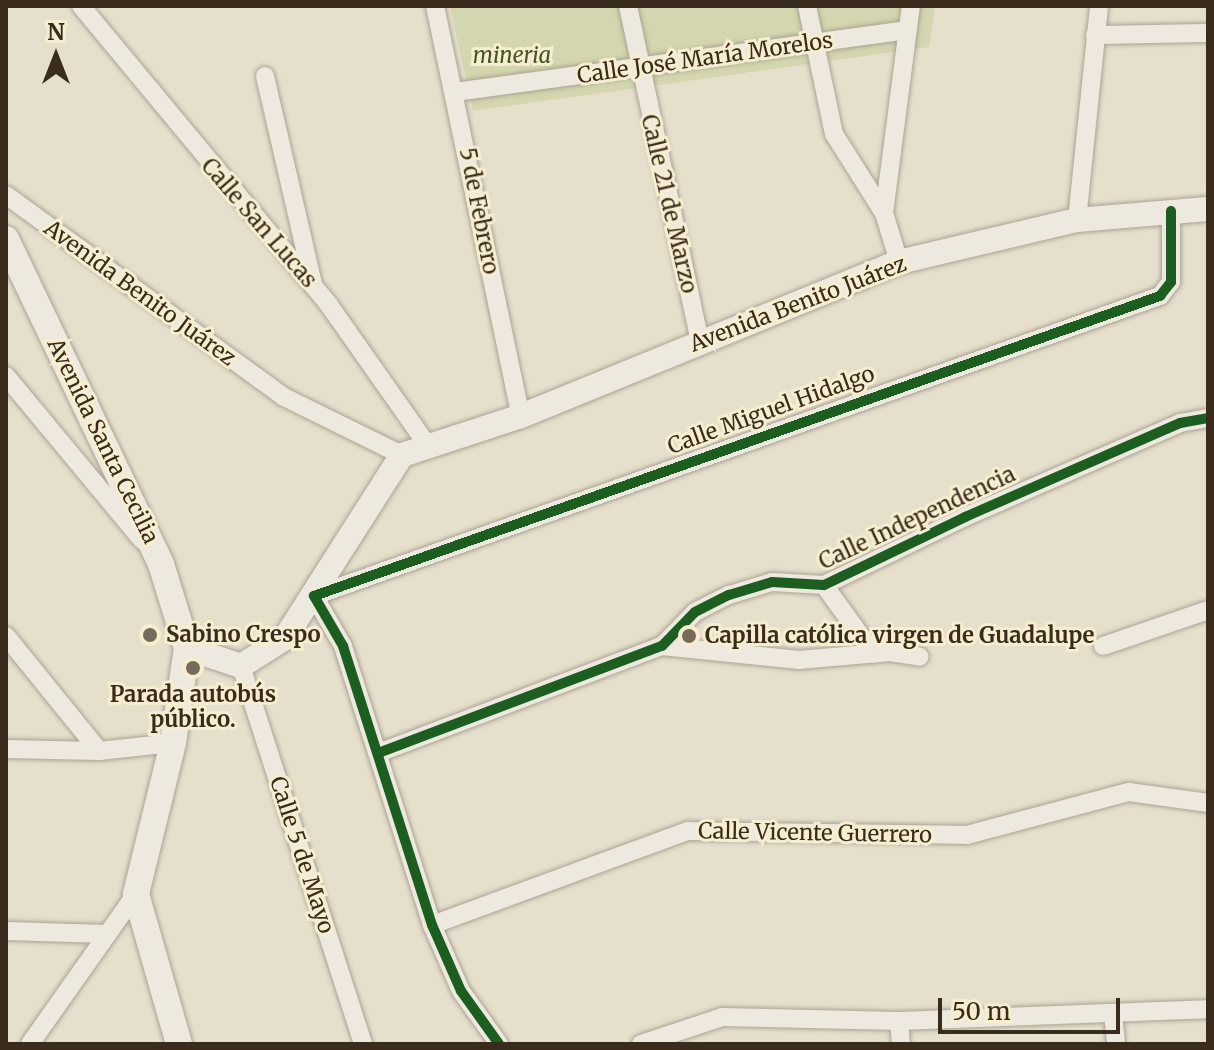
<!DOCTYPE html>
<meta charset="utf-8">
<style>
body{margin:0}
#map{position:relative;width:1214px;height:1050px;overflow:hidden;background:#e6dfcc;font-family:Merriweather,serif}
div>[style]{position:absolute}
.green>*{inset:0;background:#d3d6ae}
.roads{filter:drop-shadow(0 0 2px #aba395) drop-shadow(0 0 2px #aba395)}
.minor>*{height:18px;margin:-9px;padding:0 9px;transform-origin:9px;border-radius:9px;background:#ede9de}
.tertiary>*{height:24px;margin:-12px;padding:0 12px;transform-origin:12px;border-radius:12px;background:#ede9de}
.secondary>*{height:26px;margin:-13px;padding:0 13px;transform-origin:13px;border-radius:13px;background:#ede9de}
.cycleway>*{height:10px;margin:-5px;padding:0 5px;transform-origin:5px;border-radius:5px;background:#1b5e20}
.dots>*{width:22px;height:22px;translate:-50% -50%;box-sizing:border-box;border:4px solid #f7eed1;border-radius:50%}
span{translate:-50% -50%;white-space:nowrap;text-align:center;line-height:1.15;-webkit-text-stroke:6px #f7eed1;paint-order:stroke}
.park-label{font-size:22px;color:#465623;font-style:italic}
.street-label{font-size:22px;color:#392c1d}
.poi-label{font-size:22px;color:#392c1d;font-weight:700}
.left{translate:0 -50%;text-align:left}
.frame{position:absolute;inset:0;border:8px solid #392c1d;pointer-events:none}
.north{position:absolute;left:16px;top:16px;width:80px;height:80px;-webkit-text-stroke:6px #f7eed1;paint-order:stroke;rotate:0deg;font-size:22px;font-weight:700;line-height:32px;text-align:center;color:#392c1d}
.north::after{content:'';display:block;margin:auto;width:28px;height:36px;background:#392c1d;clip-path:polygon(50% 0,100% 100%,50% 72%,0 100%)}
.scale{position:absolute;left:938px;top:998px;width:182px;height:36px;box-sizing:border-box;border:4px solid #392c1d;border-top:0;padding-left:10px;font-size:24px;line-height:28px;white-space:nowrap;color:#392c1d;-webkit-text-stroke:6px #f7eed1;paint-order:stroke}
</style>
<div id="map">
<div class="green">
<div style="clip-path:polygon(450px 6px,935px 6px,929px 47px,473px 111px)"></div>
</div>
<div class="roads">
<div class="minor">
<div style="left:81px;top:6px;width:388px;rotate:50.3deg"></div>
<div style="left:329px;top:305px;width:172px;rotate:54.9deg"></div>
<div style="left:435px;top:6px;width:419px;rotate:78.2deg"></div>
<div style="left:628px;top:6px;width:344px;rotate:77.9deg"></div>
<div style="left:807px;top:6px;width:131px;rotate:78.1deg"></div>
<div style="left:834px;top:134px;width:93px;rotate:57.7deg"></div>
<div style="left:1095px;top:35px;width:113px;rotate:-1deg"></div>
<div style="left:265px;top:76px;width:213px;rotate:77deg"></div>
<div style="left:455px;top:92px;width:457px;rotate:-7.8deg"></div>
<div style="left:6px;top:195px;width:344px;rotate:36deg"></div>
<div style="left:284px;top:397px;width:131px;rotate:26.2deg"></div>
<div style="left:1077px;top:220px;width:215px;rotate:-84.1deg"></div>
<div style="left:899px;top:262px;width:51px;rotate:-107deg"></div>
<div style="left:884px;top:213px;width:209px;rotate:-82.6deg"></div>
<div style="left:6px;top:376px;width:213px;rotate:50.3deg"></div>
<div style="left:824px;top:585px;width:85px;rotate:54.1deg"></div>
<div style="left:6px;top:636px;width:148px;rotate:51deg"></div>
<div style="left:662px;top:646px;width:138px;rotate:5.8deg"></div>
<div style="left:799px;top:660px;width:91px;rotate:-5deg"></div>
<div style="left:890px;top:652px;width:30px;rotate:9deg"></div>
<div style="left:1103px;top:646px;width:111px;rotate:-18.9deg"></div>
<div style="left:241px;top:666px;width:397px;rotate:72.1deg"></div>
<div style="left:6px;top:749px;width:93px;rotate:1.2deg"></div>
<div style="left:99px;top:751px;width:74px;rotate:-6.2deg"></div>
<div style="left:381px;top:752px;width:300px;rotate:-20.7deg"></div>
<div style="left:662px;top:646px;width:47px;rotate:-45.9deg"></div>
<div style="left:695px;top:612px;width:38px;rotate:-27deg"></div>
<div style="left:729px;top:595px;width:45px;rotate:-16.8deg"></div>
<div style="left:772px;top:582px;width:52px;rotate:3.3deg"></div>
<div style="left:824px;top:585px;width:157px;rotate:-25.7deg"></div>
<div style="left:965px;top:517px;width:235px;rotate:-23.6deg"></div>
<div style="left:1180px;top:423px;width:28px;rotate:-10deg"></div>
<div style="left:432px;top:925px;width:273px;rotate:-20.2deg"></div>
<div style="left:688px;top:831px;width:279px;rotate:0.8deg"></div>
<div style="left:967px;top:835px;width:168px;rotate:-14.9deg"></div>
<div style="left:1129px;top:792px;width:80px;rotate:7.9deg"></div>
<div style="left:6px;top:931px;width:101px;rotate:1.7deg"></div>
<div style="left:1113px;top:1014px;width:30px;rotate:84deg"></div>
<div style="left:899px;top:1021px;width:23px;rotate:85deg"></div>
<div style="left:30px;top:1044px;width:184px;rotate:-54.8deg"></div>
<div style="left:499px;top:1044px;width:65px;rotate:-125.6deg"></div>
<div style="left:461px;top:991px;width:72px;rotate:-113.7deg"></div>
<div style="left:432px;top:925px;width:293px;rotate:-107.7deg"></div>
<div style="left:343px;top:646px;width:58px;rotate:-120.1deg"></div>
<div style="left:314px;top:596px;width:898px;rotate:-19.53deg"></div>
<div style="left:1160px;top:296px;width:18px;rotate:-52deg"></div>
<div style="left:1171px;top:282px;width:71px;rotate:-90deg"></div>
<div style="left:641px;top:1044px;width:85px;rotate:-18.4deg"></div>
<div style="left:722px;top:1017px;width:177px;rotate:1.3deg"></div>
<div style="left:899px;top:1021px;width:309px;rotate:-2.2deg"></div>
</div>
<div class="tertiary">
<div style="left:187px;top:648px;width:57px;rotate:18.4deg"></div>
<div style="left:241px;top:666px;width:52px;rotate:-32.5deg"></div>
<div style="left:285px;top:638px;width:217px;rotate:-57.4deg"></div>
<div style="left:402px;top:455px;width:125px;rotate:-18.1deg"></div>
<div style="left:521px;top:416px;width:408px;rotate:-22.2deg"></div>
<div style="left:899px;top:262px;width:183px;rotate:-13.3deg"></div>
<div style="left:1077px;top:220px;width:131px;rotate:-4.8deg"></div>
</div>
<div class="secondary">
<div style="left:6px;top:239px;width:360px;rotate:64.5deg"></div>
<div style="left:161px;top:564px;width:88px;rotate:72.8deg"></div>
<div style="left:187px;top:648px;width:96px;rotate:98.4deg"></div>
<div style="left:173px;top:743px;width:155px;rotate:103.8deg"></div>
<div style="left:136px;top:894px;width:156px;rotate:74deg"></div>
</div>
</div>
<div class="cycleway">
<div style="left:381px;top:752px;width:300px;rotate:-20.7deg"></div>
<div style="left:662px;top:646px;width:47px;rotate:-45.9deg"></div>
<div style="left:695px;top:612px;width:38px;rotate:-27deg"></div>
<div style="left:729px;top:595px;width:45px;rotate:-16.8deg"></div>
<div style="left:772px;top:582px;width:52px;rotate:3.3deg"></div>
<div style="left:824px;top:585px;width:157px;rotate:-25.7deg"></div>
<div style="left:965px;top:517px;width:235px;rotate:-23.6deg"></div>
<div style="left:1180px;top:423px;width:28px;rotate:-10deg"></div>
<div style="left:499px;top:1044px;width:65px;rotate:-125.6deg"></div>
<div style="left:461px;top:991px;width:72px;rotate:-113.7deg"></div>
<div style="left:432px;top:925px;width:293px;rotate:-107.7deg"></div>
<div style="left:343px;top:646px;width:58px;rotate:-120.1deg"></div>
<div style="left:314px;top:596px;width:898px;rotate:-19.53deg"></div>
<div style="left:1160px;top:296px;width:18px;rotate:-52deg"></div>
<div style="left:1171px;top:282px;width:71px;rotate:-90deg"></div>
</div>
<div class="dots">
<div style="left:150px;top:635px;background:#766b5a"></div>
<div style="left:689px;top:636px;background:#766b5a"></div>
<div style="left:193px;top:668px;background:#766b5a"></div>
</div>
<div class="park-label">
<span style="left:512px;top:56px">mineria</span>
</div>
<div class="street-label">
<span style="left:705px;top:58px;rotate:-8deg">Calle José María Morelos</span>
<span style="left:669px;top:204px;rotate:77deg">Calle 21 de Marzo</span>
<span style="left:479px;top:211px;rotate:79deg">5 de Febrero</span>
<span style="left:259px;top:223px;rotate:49deg">Calle San Lucas</span>
<span style="left:140px;top:293px;rotate:36deg">Avenida Benito Juárez</span>
<span style="left:798px;top:304px;rotate:-21deg">Avenida Benito Juárez</span>
<span style="left:771px;top:410px;rotate:-20deg">Calle Miguel Hidalgo</span>
<span style="left:103px;top:441px;rotate:64deg">Avenida Santa Cecilia</span>
<span style="left:917px;top:518px;rotate:-25deg">Calle Independencia</span>
<span style="left:815px;top:833px;rotate:1deg">Calle Vicente Guerrero</span>
<span style="left:302px;top:855px;rotate:72deg">Calle 5 de Mayo</span>
</div>
<div class="poi-label">
<span class="left" style="left:166px;top:635px">Sabino Crespo</span>
<span class="left" style="left:705px;top:636px">Capilla católica virgen de Guadalupe</span>
<span style="left:193px;top:707px">Parada autobús<br>público.</span>
</div>
<div class="frame"></div>
<div class="north">N</div>
<div class="scale">50 m</div>
</div>
